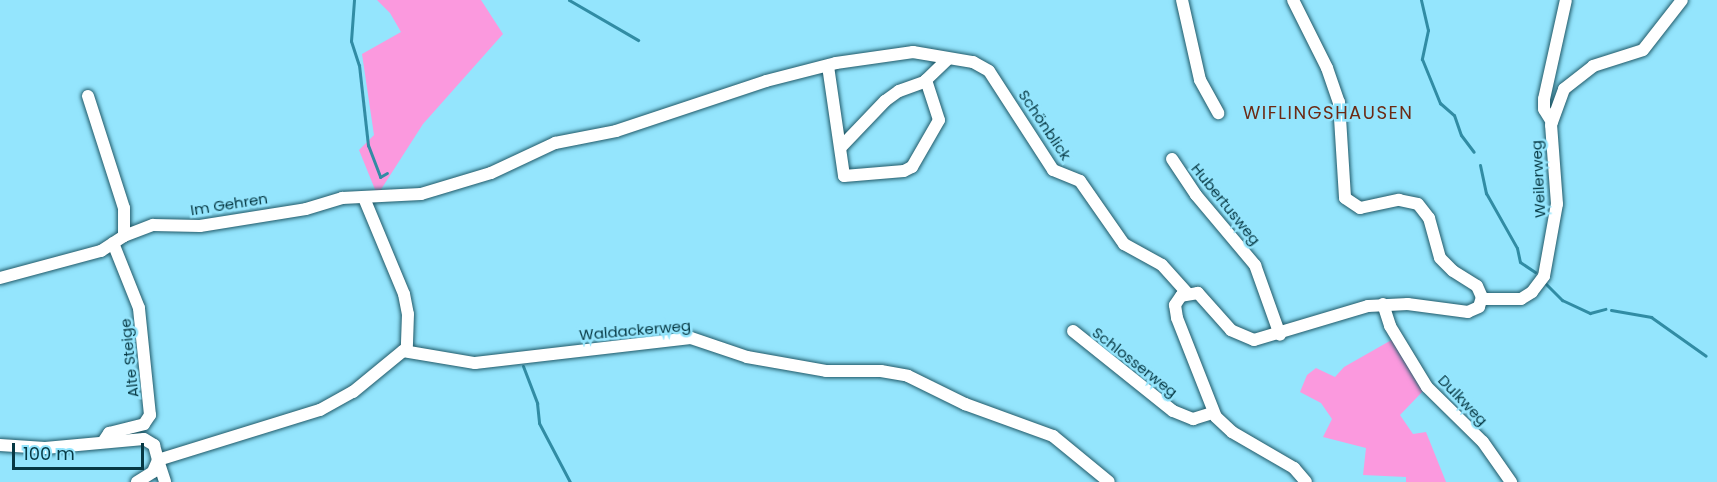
<!DOCTYPE html>
<meta charset="utf-8">
<style>
body{margin:0}
#map{position:relative;width:1717px;height:482px;overflow:hidden;background:#94e5fd;font-family:Poppins,sans-serif}
div>[style]{position:absolute}
.green>*{inset:0;background:#fb99de}
.stream>*{height:3px;margin:-1.5px;padding:0 1.5px;transform-origin:1.5px;border-radius:1.5px;background:#318ca4}
.roads{filter:drop-shadow(0 0 2px #205968) drop-shadow(0 0 2px #205968)}
.minor>*{height:12px;margin:-6px;padding:0 6px;transform-origin:6px;border-radius:6px;background:#fff}
span{translate:-50% -50%;white-space:nowrap;text-align:center;line-height:1.15;-webkit-text-stroke:5px #94e5fd;paint-order:stroke}
.street-label{font-size:15px;color:#063843}
.quarter-label{font-size:18px;color:#6c2a14;letter-spacing:1.5px}
.scale{position:absolute;left:12px;top:443px;width:132px;height:27px;box-sizing:border-box;border:3px solid #063843;border-top:0;padding-left:8px;font-size:18px;line-height:21px;white-space:nowrap;color:#063843;-webkit-text-stroke:4px #94e5fd;paint-order:stroke}
</style>
<div id="map">
<div class="green">
<div style="clip-path:polygon(377px 0,481px 0,503px 34px,423px 124px,380px 191px,376px 192px,359px 150px,374px 135px,362px 54px,401px 32px,390px 13px)"></div>
<div style="clip-path:polygon(1395px 338px,1425px 389px,1400px 415px,1413px 434px,1426px 432px,1446px 482px,1406px 482px,1406px 477px,1363px 475px,1366px 448px,1323px 437px,1332px 419px,1321px 403px,1300px 392px,1307px 375px,1316px 368px,1335px 377px,1344px 367px)"></div>
</div>
<div class="stream">
<div style="left:354px;top:0;width:41px;rotate:94.2deg"></div>
<div style="left:351px;top:41px;width:25px;rotate:72deg"></div>
<div style="left:359px;top:65px;width:81px;rotate:83.6deg"></div>
<div style="left:368px;top:145px;width:34px;rotate:69deg"></div>
<div style="left:380px;top:177px;width:8px;rotate:-30deg"></div>
<div style="left:569px;top:0;width:80px;rotate:30.1deg"></div>
<div style="left:1421px;top:0;width:31px;rotate:77deg"></div>
<div style="left:1428px;top:30px;width:30px;rotate:102deg"></div>
<div style="left:1422px;top:59px;width:48px;rotate:67.8deg"></div>
<div style="left:1440px;top:103px;width:18px;rotate:41deg"></div>
<div style="left:1454px;top:115px;width:21px;rotate:71deg"></div>
<div style="left:1461px;top:135px;width:21px;rotate:53deg"></div>
<div style="left:1480px;top:165px;width:29px;rotate:78deg"></div>
<div style="left:1486px;top:193px;width:63px;rotate:60.6deg"></div>
<div style="left:1517px;top:248px;width:14px;rotate:78deg"></div>
<div style="left:1520px;top:262px;width:18px;rotate:34deg"></div>
<div style="left:1546px;top:284px;width:23px;rotate:45deg"></div>
<div style="left:1562px;top:300px;width:31px;rotate:25deg"></div>
<div style="left:1590px;top:313px;width:16px;rotate:-15deg"></div>
<div style="left:1611px;top:310px;width:41px;rotate:9.9deg"></div>
<div style="left:1651px;top:317px;width:67px;rotate:35.3deg"></div>
<div style="left:523px;top:366px;width:40px;rotate:69deg"></div>
<div style="left:537px;top:403px;width:20px;rotate:84deg"></div>
<div style="left:539px;top:423px;width:67px;rotate:62.3deg"></div>
</div>
<div class="roads">
<div class="minor">
<div style="left:1182px;top:0;width:82px;rotate:77.3deg"></div>
<div style="left:1200px;top:80px;width:38px;rotate:61deg"></div>
<div style="left:1293px;top:0;width:76px;rotate:63.4deg"></div>
<div style="left:1327px;top:68px;width:36px;rotate:71deg"></div>
<div style="left:1339px;top:102px;width:96px;rotate:86.4deg"></div>
<div style="left:1345px;top:198px;width:18px;rotate:34deg"></div>
<div style="left:1360px;top:208px;width:40px;rotate:-12deg"></div>
<div style="left:1399px;top:200px;width:19px;rotate:12deg"></div>
<div style="left:1418px;top:204px;width:18px;rotate:52deg"></div>
<div style="left:1429px;top:218px;width:41px;rotate:74.6deg"></div>
<div style="left:1440px;top:258px;width:18px;rotate:45deg"></div>
<div style="left:1453px;top:271px;width:28px;rotate:32deg"></div>
<div style="left:1477px;top:286px;width:12px;rotate:66deg"></div>
<div style="left:1482px;top:297px;width:10px;rotate:107deg"></div>
<div style="left:1479px;top:307px;width:12px;rotate:156deg"></div>
<div style="left:1468px;top:312px;width:61px;rotate:-172.4deg"></div>
<div style="left:1408px;top:304px;width:40px;rotate:177.1deg"></div>
<div style="left:1368px;top:306px;width:119px;rotate:163.4deg"></div>
<div style="left:1254px;top:340px;width:25px;rotate:-157deg"></div>
<div style="left:1231px;top:330px;width:50px;rotate:-131.7deg"></div>
<div style="left:1198px;top:293px;width:17px;rotate:170deg"></div>
<div style="left:1181px;top:296px;width:11px;rotate:124deg"></div>
<div style="left:1175px;top:305px;width:13px;rotate:81deg"></div>
<div style="left:1177px;top:318px;width:106px;rotate:68.5deg"></div>
<div style="left:1216px;top:417px;width:22px;rotate:43deg"></div>
<div style="left:1232px;top:432px;width:72px;rotate:30.1deg"></div>
<div style="left:1294px;top:468px;width:18px;rotate:49deg"></div>
<div style="left:828px;top:66px;width:111px;rotate:81.7deg"></div>
<div style="left:844px;top:176px;width:60px;rotate:-4.8deg"></div>
<div style="left:904px;top:171px;width:9px;rotate:-27deg"></div>
<div style="left:912px;top:167px;width:54px;rotate:-60.1deg"></div>
<div style="left:939px;top:120px;width:42px;rotate:-108deg"></div>
<div style="left:88px;top:96px;width:118px;rotate:72.2deg"></div>
<div style="left:124px;top:208px;width:28px;rotate:90deg"></div>
<div style="left:1552px;top:122px;width:15px;rotate:-122deg"></div>
<div style="left:1544px;top:109px;width:10px;rotate:-90deg"></div>
<div style="left:1544px;top:99px;width:101px;rotate:-77.5deg"></div>
<div style="left:841px;top:147px;width:64px;rotate:-46.3deg"></div>
<div style="left:885px;top:101px;width:17px;rotate:-36deg"></div>
<div style="left:899px;top:91px;width:27px;rotate:-20deg"></div>
<div style="left:924px;top:82px;width:33px;rotate:-44deg"></div>
<div style="left:1172px;top:159px;width:43px;rotate:56.3deg"></div>
<div style="left:1196px;top:195px;width:92px;rotate:49.9deg"></div>
<div style="left:1255px;top:265px;width:74px;rotate:70.3deg"></div>
<div style="left:364px;top:198px;width:104px;rotate:67.4deg"></div>
<div style="left:404px;top:294px;width:20px;rotate:79deg"></div>
<div style="left:408px;top:314px;width:37px;rotate:92deg"></div>
<div style="left:0;top:278px;width:105px;rotate:-15deg"></div>
<div style="left:101px;top:251px;width:27px;rotate:-33deg"></div>
<div style="left:124px;top:236px;width:31px;rotate:-21deg"></div>
<div style="left:153px;top:225px;width:47px;rotate:1.2deg"></div>
<div style="left:200px;top:226px;width:107px;rotate:-9.1deg"></div>
<div style="left:306px;top:209px;width:38px;rotate:-17deg"></div>
<div style="left:342px;top:198px;width:79px;rotate:-2.9deg"></div>
<div style="left:421px;top:194px;width:73px;rotate:-16.7deg"></div>
<div style="left:491px;top:173px;width:71px;rotate:-25.1deg"></div>
<div style="left:555px;top:143px;width:62px;rotate:-11.1deg"></div>
<div style="left:616px;top:131px;width:158px;rotate:-18.4deg"></div>
<div style="left:766px;top:81px;width:72px;rotate:-14.4deg"></div>
<div style="left:836px;top:63px;width:78px;rotate:-8.1deg"></div>
<div style="left:913px;top:52px;width:61px;rotate:9.5deg"></div>
<div style="left:973px;top:62px;width:18px;rotate:29deg"></div>
<div style="left:989px;top:71px;width:118px;rotate:57.1deg"></div>
<div style="left:1053px;top:170px;width:29px;rotate:22deg"></div>
<div style="left:1080px;top:181px;width:77px;rotate:55.1deg"></div>
<div style="left:1124px;top:244px;width:43px;rotate:28.9deg"></div>
<div style="left:1162px;top:265px;width:38px;rotate:48deg"></div>
<div style="left:1482px;top:299px;width:39px"></div>
<div style="left:1521px;top:299px;width:13px;rotate:-32deg"></div>
<div style="left:1532px;top:292px;width:20px;rotate:-53deg"></div>
<div style="left:1544px;top:276px;width:73px;rotate:-79.8deg"></div>
<div style="left:1557px;top:204px;width:79px;rotate:-94.3deg"></div>
<div style="left:1551px;top:125px;width:38px;rotate:-70deg"></div>
<div style="left:1564px;top:89px;width:37px;rotate:-38deg"></div>
<div style="left:1593px;top:66px;width:52px;rotate:-17.7deg"></div>
<div style="left:1643px;top:50px;width:63px;rotate:-52deg"></div>
<div style="left:1383px;top:304px;width:23px;rotate:72deg"></div>
<div style="left:1390px;top:326px;width:71px;rotate:58.8deg"></div>
<div style="left:1427px;top:387px;width:78px;rotate:44.5deg"></div>
<div style="left:1483px;top:442px;width:49px;rotate:55deg"></div>
<div style="left:1073px;top:331px;width:128px;rotate:38.7deg"></div>
<div style="left:1173px;top:411px;width:22px;rotate:22deg"></div>
<div style="left:1193px;top:419px;width:21px;rotate:-17deg"></div>
<div style="left:103px;top:442px;width:11px;rotate:-56deg"></div>
<div style="left:109px;top:433px;width:36px;rotate:-14deg"></div>
<div style="left:144px;top:424px;width:11px;rotate:-56deg"></div>
<div style="left:150px;top:415px;width:108px;rotate:-95.9deg"></div>
<div style="left:139px;top:308px;width:70px;rotate:-111.8deg"></div>
<div style="left:0;top:445px;width:45px;rotate:3.8deg"></div>
<div style="left:45px;top:448px;width:99px;rotate:-5.2deg"></div>
<div style="left:144px;top:439px;width:12px;rotate:31deg"></div>
<div style="left:154px;top:445px;width:16px;rotate:75deg"></div>
<div style="left:158px;top:460px;width:13px;rotate:113deg"></div>
<div style="left:153px;top:472px;width:19px;rotate:148deg"></div>
<div style="left:158px;top:460px;width:170px;rotate:-17.2deg"></div>
<div style="left:320px;top:410px;width:38px;rotate:-29deg"></div>
<div style="left:353px;top:392px;width:65px;rotate:-39.4deg"></div>
<div style="left:403px;top:351px;width:73px;rotate:9.5deg"></div>
<div style="left:475px;top:363px;width:217px;rotate:-6.6deg"></div>
<div style="left:691px;top:338px;width:59px;rotate:18.7deg"></div>
<div style="left:747px;top:357px;width:80px;rotate:10deg"></div>
<div style="left:826px;top:371px;width:55px"></div>
<div style="left:881px;top:371px;width:27px;rotate:10deg"></div>
<div style="left:908px;top:376px;width:64px;rotate:26.2deg"></div>
<div style="left:965px;top:404px;width:94px;rotate:20deg"></div>
<div style="left:1053px;top:436px;width:72px;rotate:39.4deg"></div>
<div style="left:158px;top:460px;width:23px;rotate:72deg"></div>
</div>
</div>
<div class="street-label">
<span style="left:1045px;top:125px;rotate:56deg">Schönblick</span>
<span style="left:1538px;top:179px;rotate:-93deg">Weilerweg</span>
<span style="left:229px;top:204px;rotate:-9deg">Im Gehren</span>
<span style="left:1226px;top:204px;rotate:51deg">Hubertusweg</span>
<span style="left:635px;top:330px;rotate:-5deg">Waldackerweg</span>
<span style="left:129px;top:358px;rotate:-96deg">Alte Steige</span>
<span style="left:1135px;top:362px;rotate:38deg">Schlosserweg</span>
<span style="left:1463px;top:400px;rotate:46deg">Dulkweg</span>
</div>
<div class="quarter-label">
<span style="left:1328px;top:113px">WIFLINGSHAUSEN</span>
</div>
<div class="scale">100 m</div>
</div>
